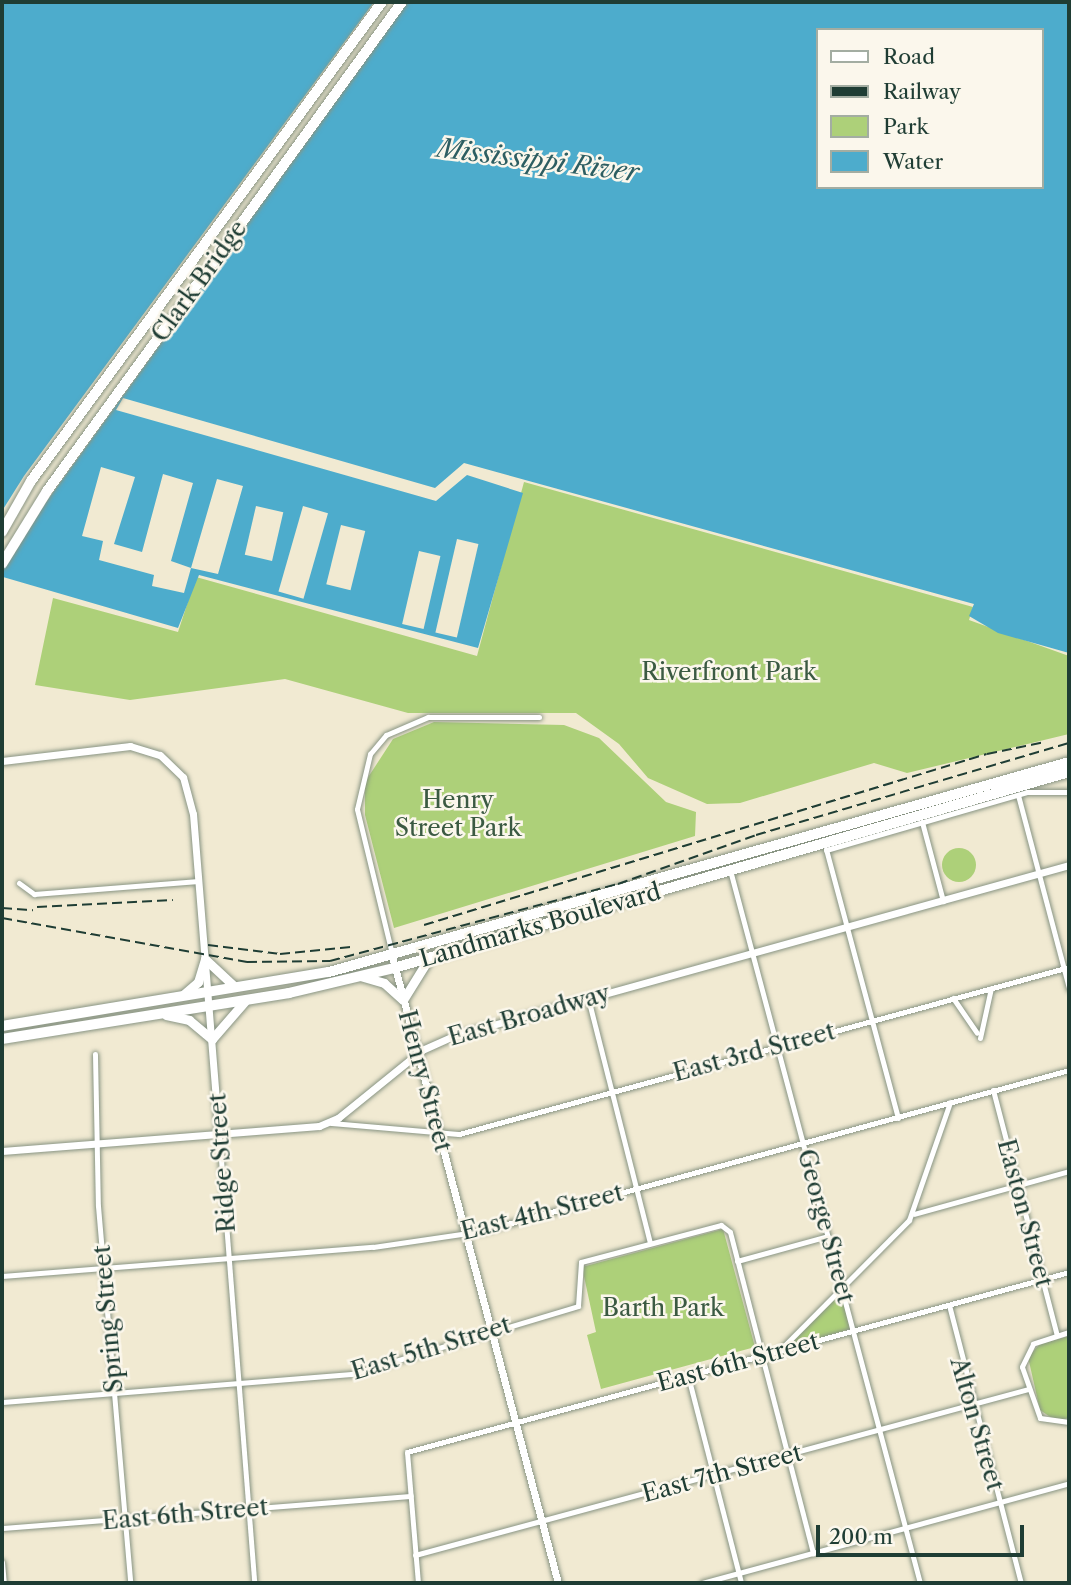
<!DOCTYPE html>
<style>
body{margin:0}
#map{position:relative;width:1071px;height:1585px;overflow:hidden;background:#f1ead2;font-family:"Libre Caslon Text",serif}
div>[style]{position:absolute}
.green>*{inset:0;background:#add079}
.round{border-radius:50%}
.water>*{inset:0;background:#4daccc}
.pier>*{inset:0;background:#f1ead2;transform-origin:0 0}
.roads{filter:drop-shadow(0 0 2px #889483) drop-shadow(0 0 2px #889483)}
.minor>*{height:5px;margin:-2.5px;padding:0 2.5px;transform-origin:2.5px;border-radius:2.5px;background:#fff}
.tertiary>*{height:7px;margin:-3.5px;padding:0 3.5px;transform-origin:3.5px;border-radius:3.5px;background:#fff}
.primary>*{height:9px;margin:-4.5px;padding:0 4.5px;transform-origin:4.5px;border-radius:4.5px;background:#fff}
.trunk>*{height:10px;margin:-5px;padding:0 5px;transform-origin:5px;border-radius:5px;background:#fff}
.rail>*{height:2px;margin-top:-1px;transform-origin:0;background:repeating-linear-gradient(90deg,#1f3d34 0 10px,transparent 0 15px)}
span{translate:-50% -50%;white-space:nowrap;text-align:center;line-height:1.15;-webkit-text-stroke:5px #fbf7ec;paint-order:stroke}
.street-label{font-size:24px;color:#1f3d34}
.park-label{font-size:24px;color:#3b5a42}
.water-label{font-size:26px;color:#2d5e62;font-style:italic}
.frame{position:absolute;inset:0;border:4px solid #1f3d34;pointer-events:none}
.legend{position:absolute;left:816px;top:28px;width:228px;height:161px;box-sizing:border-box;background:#fbf7ec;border:2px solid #a3ada2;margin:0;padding:9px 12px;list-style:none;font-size:21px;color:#1f3d34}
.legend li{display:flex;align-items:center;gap:14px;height:35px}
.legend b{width:35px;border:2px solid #a3ada2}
.scale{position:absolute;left:816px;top:1525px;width:208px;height:32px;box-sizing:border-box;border:4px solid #1f3d34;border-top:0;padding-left:9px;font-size:21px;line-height:24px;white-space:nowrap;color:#1f3d34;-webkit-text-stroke:5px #fbf7ec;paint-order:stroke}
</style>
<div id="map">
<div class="green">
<div style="clip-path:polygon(524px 482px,973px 607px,969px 620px,1069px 656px,1069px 734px,907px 773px,874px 763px,740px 803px,707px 804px,648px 778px,619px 744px,576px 713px,408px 713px,285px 679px,130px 700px,35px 685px,53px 598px,178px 632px,196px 577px,477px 656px)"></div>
<div style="clip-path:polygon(434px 722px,564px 725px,599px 738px,666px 802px,696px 812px,695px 836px,394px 928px,365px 815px,365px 782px,393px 739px)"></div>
<div class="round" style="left:942px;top:848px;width:34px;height:34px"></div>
<div style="clip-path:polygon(723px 1229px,755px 1347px,601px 1389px,587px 1335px,596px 1332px,582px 1267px)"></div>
<div style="clip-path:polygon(841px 1293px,850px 1329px,783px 1349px)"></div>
<div style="clip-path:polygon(1069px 1336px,1069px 1418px,1056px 1421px,1040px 1410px,1028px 1357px,1040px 1344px)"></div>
</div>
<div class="water">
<div style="clip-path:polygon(evenodd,2px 2px,1069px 2px,1069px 653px,998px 633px,969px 616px,974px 604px,464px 463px,435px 488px,123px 398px,116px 410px,436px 501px,467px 475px,523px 493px,478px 648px,199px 575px,178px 628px,3px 577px,2px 2px,817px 30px,1041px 30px,1041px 187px,817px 187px,817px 30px)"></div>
</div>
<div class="pier">
<div style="clip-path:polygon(374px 2px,408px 2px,2px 563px,2px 511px,24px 476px)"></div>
<div style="clip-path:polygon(101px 467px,135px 477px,114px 544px,142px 552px,163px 474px,193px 483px,171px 561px,191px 568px,217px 479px,243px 486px,218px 574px,191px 568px,184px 593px,152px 586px,154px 575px,99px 560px,103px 541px,82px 536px)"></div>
<div style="left:256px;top:506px;width:28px;height:50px;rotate:13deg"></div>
<div style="left:303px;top:506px;width:26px;height:89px;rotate:16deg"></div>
<div style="left:341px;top:525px;width:25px;height:61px;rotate:14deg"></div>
<div style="left:457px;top:539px;width:22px;height:96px;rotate:13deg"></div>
<div style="left:419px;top:551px;width:22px;height:75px;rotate:13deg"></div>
</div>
<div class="roads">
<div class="minor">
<div style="left:1018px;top:795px;width:200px;rotate:75.2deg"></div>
<div style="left:922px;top:822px;width:82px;rotate:75.1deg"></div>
<div style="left:730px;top:870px;width:738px;rotate:75.08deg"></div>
<div style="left:19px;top:883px;width:19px;rotate:36deg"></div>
<div style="left:34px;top:894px;width:165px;rotate:-4.5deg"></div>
<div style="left:392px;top:954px;width:149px;rotate:-103.6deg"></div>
<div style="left:357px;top:809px;width:57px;rotate:-76.7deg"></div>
<div style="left:370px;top:754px;width:25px;rotate:-50deg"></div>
<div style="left:386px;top:735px;width:46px;rotate:-23.2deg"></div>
<div style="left:428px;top:717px;width:111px"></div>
<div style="left:588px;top:998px;width:253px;rotate:75.8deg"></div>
<div style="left:953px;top:998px;width:42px;rotate:55.6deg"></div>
<div style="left:980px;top:1038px;width:51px;rotate:-77.6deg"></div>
<div style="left:95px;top:1054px;width:152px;rotate:88.9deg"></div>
<div style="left:98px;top:1206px;width:378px;rotate:85.1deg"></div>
<div style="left:993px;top:1090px;width:253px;rotate:75.4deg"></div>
<div style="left:898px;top:1118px;width:278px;rotate:-105deg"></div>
<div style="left:826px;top:850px;width:209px;rotate:-16.1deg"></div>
<div style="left:1027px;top:792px;width:42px"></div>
<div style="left:331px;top:1123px;width:128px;rotate:4.9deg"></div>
<div style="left:459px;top:1134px;width:632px;rotate:-15.31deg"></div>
<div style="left:219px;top:1134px;width:450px;rotate:85.5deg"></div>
<div style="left:914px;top:1214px;width:161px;rotate:-15.5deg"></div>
<div style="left:737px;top:1261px;width:94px;rotate:-15.4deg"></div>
<div style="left:2px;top:1276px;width:372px;rotate:-4.5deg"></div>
<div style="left:373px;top:1247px;width:110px;rotate:-8.4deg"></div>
<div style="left:482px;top:1231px;width:609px;rotate:-15.34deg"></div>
<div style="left:949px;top:1305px;width:287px;rotate:75.5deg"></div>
<div style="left:1069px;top:1332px;width:38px;rotate:162deg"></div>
<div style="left:1033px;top:1344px;width:25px;rotate:116deg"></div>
<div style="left:1022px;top:1367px;width:54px;rotate:70.6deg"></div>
<div style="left:1040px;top:1418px;width:29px;rotate:8deg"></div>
<div style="left:780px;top:1350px;width:183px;rotate:-45.2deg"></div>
<div style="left:909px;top:1220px;width:125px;rotate:-70.8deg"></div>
<div style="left:688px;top:1376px;width:214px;rotate:75.6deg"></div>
<div style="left:2px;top:1402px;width:351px;rotate:-4.6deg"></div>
<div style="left:352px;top:1374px;width:236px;rotate:-16.7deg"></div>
<div style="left:578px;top:1306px;width:44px;rotate:-86.1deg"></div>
<div style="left:581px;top:1262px;width:145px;rotate:-14.8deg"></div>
<div style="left:721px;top:1225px;width:11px;rotate:38deg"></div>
<div style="left:730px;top:1232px;width:332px;rotate:75.5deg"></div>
<div style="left:2px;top:1528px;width:410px;rotate:-4.5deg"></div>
<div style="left:415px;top:1555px;width:635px;rotate:-15.15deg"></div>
<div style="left:2px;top:1562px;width:21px;rotate:85deg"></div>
<div style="left:418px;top:1583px;width:131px;rotate:-94.8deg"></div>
<div style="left:407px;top:1452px;width:686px;rotate:-15.21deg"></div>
<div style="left:702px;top:1583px;width:380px;rotate:-15.2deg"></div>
</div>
<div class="tertiary">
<div style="left:2px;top:761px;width:129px;rotate:-6.7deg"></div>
<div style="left:130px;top:746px;width:31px;rotate:17deg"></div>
<div style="left:160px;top:755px;width:32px;rotate:44deg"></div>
<div style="left:183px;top:777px;width:38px;rotate:75deg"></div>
<div style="left:193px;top:814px;width:321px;rotate:85.4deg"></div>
<div style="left:392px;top:956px;width:649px;rotate:75.17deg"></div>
<div style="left:2px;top:1151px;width:318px;rotate:-4.5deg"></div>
<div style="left:319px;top:1126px;width:21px;rotate:-23deg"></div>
<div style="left:338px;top:1118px;width:108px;rotate:-39deg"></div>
<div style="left:422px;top:1050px;width:34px;rotate:-24deg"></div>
<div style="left:453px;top:1036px;width:639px;rotate:-15.51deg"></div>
</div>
<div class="primary">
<div style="left:205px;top:959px;width:40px;rotate:43deg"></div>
<div style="left:360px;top:976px;width:25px;rotate:16deg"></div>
<div style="left:384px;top:983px;width:25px;rotate:42deg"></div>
<div style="left:403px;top:1000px;width:49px;rotate:-58.2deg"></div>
<div style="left:183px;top:995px;width:20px;rotate:-41deg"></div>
<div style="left:198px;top:982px;width:24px;rotate:-73deg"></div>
<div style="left:166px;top:1015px;width:24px;rotate:12deg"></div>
<div style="left:189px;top:1020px;width:30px;rotate:40deg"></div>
<div style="left:212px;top:1039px;width:50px;rotate:-49deg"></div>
</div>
<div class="trunk">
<div style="left:2px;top:532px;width:59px;rotate:-60.4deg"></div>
<div style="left:31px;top:481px;width:594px;rotate:-53.77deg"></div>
<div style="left:2px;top:564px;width:86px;rotate:-58.3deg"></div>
<div style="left:47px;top:491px;width:604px;rotate:-54.02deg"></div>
<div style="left:2px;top:1026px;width:331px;rotate:-9.4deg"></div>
<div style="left:329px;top:972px;width:769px;rotate:-15.84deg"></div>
<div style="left:2px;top:1039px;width:291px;rotate:-9.1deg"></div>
<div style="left:289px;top:993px;width:108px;rotate:-13.4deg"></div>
<div style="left:394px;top:968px;width:703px;rotate:-16.19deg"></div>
</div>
</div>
<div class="rail">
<div style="left:37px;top:907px;width:136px;rotate:-2.9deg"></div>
<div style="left:2px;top:908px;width:31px;rotate:4deg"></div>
<div style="left:2px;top:918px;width:249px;rotate:10.2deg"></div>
<div style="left:247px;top:962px;width:83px;rotate:-0.7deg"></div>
<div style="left:330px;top:961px;width:298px;rotate:-15deg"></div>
<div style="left:618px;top:884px;width:146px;rotate:-19.5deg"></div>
<div style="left:756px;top:835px;width:326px;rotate:-16.4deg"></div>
<div style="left:424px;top:925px;width:588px;rotate:-16.9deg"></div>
<div style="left:987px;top:754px;width:59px;rotate:-11.7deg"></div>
<div style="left:208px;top:945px;width:73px;rotate:7.1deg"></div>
<div style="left:280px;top:954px;width:71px;rotate:-5.6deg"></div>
</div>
<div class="street-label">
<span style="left:199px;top:281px;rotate:-54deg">Clark Bridge</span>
<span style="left:540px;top:925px;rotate:-16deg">Landmarks Boulevard</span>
<span style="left:529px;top:1015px;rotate:-16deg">East Broadway</span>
<span style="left:754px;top:1052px;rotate:-15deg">East 3rd Street</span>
<span style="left:425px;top:1081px;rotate:75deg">Henry Street</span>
<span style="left:222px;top:1163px;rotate:-94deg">Ridge Street</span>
<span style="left:542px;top:1212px;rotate:-14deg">East 4th Street</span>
<span style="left:1025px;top:1213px;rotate:75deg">Easton Street</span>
<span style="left:826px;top:1226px;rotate:75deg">George Street</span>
<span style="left:108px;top:1319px;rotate:-95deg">Spring Street</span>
<span style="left:431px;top:1348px;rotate:-17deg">East 5th Street</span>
<span style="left:738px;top:1362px;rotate:-15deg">East 6th Street</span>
<span style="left:977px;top:1424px;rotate:74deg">Alton Street</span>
<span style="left:722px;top:1473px;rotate:-15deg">East 7th Street</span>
<span style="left:185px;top:1514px;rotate:-5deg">East 6th Street</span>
</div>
<div class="park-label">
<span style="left:729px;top:672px">Riverfront Park</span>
<span style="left:458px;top:814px">Henry<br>Street Park</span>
<span style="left:663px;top:1308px">Barth Park</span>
</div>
<div class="water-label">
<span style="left:538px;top:161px;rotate:7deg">Mississippi River</span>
</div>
<div class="frame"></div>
<ul class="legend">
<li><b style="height:9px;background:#fff"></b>Road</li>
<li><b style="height:9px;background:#1f3d34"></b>Railway</li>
<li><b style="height:19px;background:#add079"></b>Park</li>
<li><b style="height:19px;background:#4daccc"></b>Water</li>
</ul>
<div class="scale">200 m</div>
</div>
